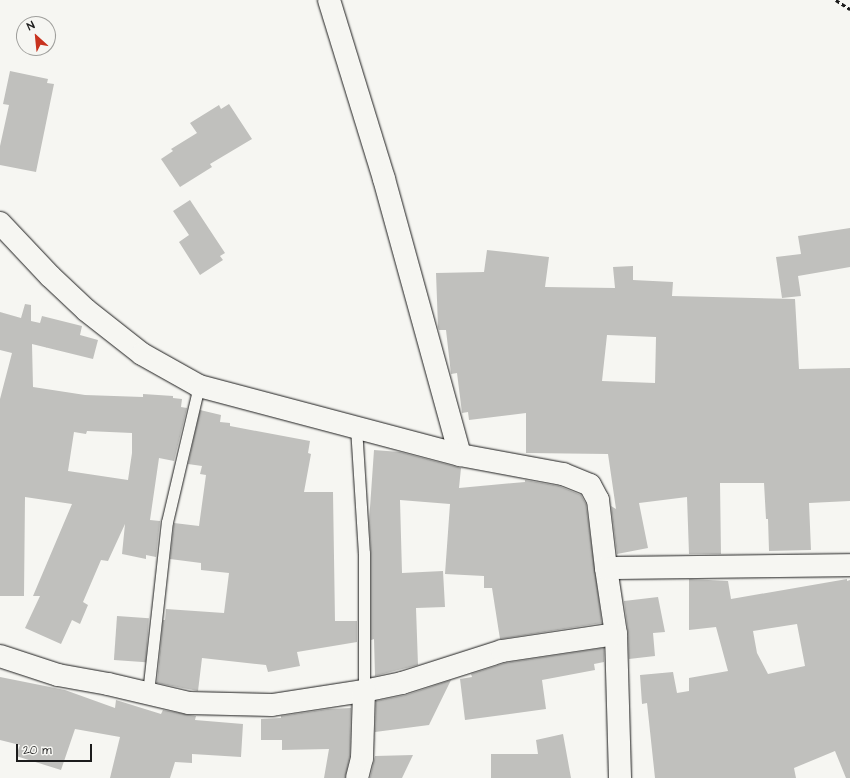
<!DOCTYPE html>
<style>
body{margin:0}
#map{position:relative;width:850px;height:778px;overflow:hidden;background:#f6f6f2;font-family:"Architects Daughter",sans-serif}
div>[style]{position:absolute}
.building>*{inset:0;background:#c0c0bd;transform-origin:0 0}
.path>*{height:2.5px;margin-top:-1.25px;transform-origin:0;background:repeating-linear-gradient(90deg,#1c1c1c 0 4px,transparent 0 7px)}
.roads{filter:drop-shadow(0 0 1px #1c1c1c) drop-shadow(0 0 1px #1c1c1c)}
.lane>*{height:11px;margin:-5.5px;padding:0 5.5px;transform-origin:5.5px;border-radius:5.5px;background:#f6f6f2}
.street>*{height:22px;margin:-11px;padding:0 11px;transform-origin:11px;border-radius:11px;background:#f6f6f2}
span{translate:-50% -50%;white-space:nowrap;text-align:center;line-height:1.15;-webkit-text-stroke:4px #f6f6f2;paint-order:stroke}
.north{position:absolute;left:16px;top:16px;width:40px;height:40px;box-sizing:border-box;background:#f6f6f2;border:1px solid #9f9f9c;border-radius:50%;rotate:333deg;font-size:11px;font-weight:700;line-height:16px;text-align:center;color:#1c1c1c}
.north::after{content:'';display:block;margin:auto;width:14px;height:18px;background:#c8321e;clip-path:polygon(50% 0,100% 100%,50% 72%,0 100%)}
.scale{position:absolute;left:16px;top:744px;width:76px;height:18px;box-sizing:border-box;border:2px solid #1c1c1c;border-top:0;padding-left:5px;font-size:12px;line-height:14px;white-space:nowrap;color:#1c1c1c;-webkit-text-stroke:3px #f6f6f2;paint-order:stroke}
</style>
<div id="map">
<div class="building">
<div style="clip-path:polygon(10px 71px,48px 79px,47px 83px,54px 84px,36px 172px,0 165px,0 146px,9px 105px,3px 104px)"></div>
<div style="clip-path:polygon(229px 104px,252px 139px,210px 164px,212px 167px,180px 187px,161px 159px,173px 151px,171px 149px,197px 133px,190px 123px,219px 105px,221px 109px)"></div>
<div style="clip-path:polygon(190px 200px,225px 253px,220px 256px,223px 260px,200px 275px,179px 242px,189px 235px,173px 211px)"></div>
<div style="clip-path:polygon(850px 228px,850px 267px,798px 276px,801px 296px,782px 298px,776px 257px,801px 254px,798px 236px)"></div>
<div style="clip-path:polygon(evenodd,487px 250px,549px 257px,545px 287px,615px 288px,613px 267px,633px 266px,633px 280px,673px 282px,672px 296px,795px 299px,799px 369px,850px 368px,850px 501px,809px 503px,811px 550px,769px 551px,768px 519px,766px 519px,764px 483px,720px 483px,721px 554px,689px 554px,687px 497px,639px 503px,648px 548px,617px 554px,611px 506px,616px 509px,608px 454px,526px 453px,526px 413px,469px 420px,468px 412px,462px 413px,457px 373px,451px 374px,446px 330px,439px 330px,438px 327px,436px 273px,484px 272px,487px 250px,607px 335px,656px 337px,655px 383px,602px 381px,607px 335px)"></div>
<div style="clip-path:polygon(evenodd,25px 304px,31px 305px,31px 321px,40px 323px,42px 316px,82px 326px,80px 335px,98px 340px,93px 359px,32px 344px,33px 387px,85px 395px,143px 397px,143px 394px,173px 396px,173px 398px,182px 399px,181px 407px,187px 408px,174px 461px,159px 458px,150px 520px,160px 521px,156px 557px,146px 555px,146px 559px,122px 554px,125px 524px,108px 561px,101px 560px,83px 602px,88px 605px,80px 624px,72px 620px,61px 644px,25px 628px,40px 596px,33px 596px,72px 504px,25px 497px,24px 596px,0 596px,0 399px,12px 353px,0 350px,0 312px,21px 318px,25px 304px,87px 431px,132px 433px,132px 453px,128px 480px,68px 471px,74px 432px,86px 434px,87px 431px)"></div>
<div style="clip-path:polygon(200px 410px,221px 415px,220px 422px,230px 423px,230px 426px,310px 441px,308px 453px,311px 454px,304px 492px,333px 492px,335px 621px,357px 621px,357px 642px,297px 652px,300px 666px,268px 672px,266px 665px,202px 658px,198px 691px,157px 683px,163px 620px,165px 620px,166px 609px,224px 613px,229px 573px,201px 570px,201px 563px,170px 559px,174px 523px,199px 526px,206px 475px,200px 474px,202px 466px,188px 464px)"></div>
<div style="clip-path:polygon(374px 450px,400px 452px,461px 468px,459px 488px,525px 482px,525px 480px,559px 486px,581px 495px,586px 504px,602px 623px,500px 639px,492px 588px,484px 588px,484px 576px,445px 574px,450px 504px,400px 500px,402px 573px,443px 571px,445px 607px,416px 608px,418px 665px,375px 676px,374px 639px,371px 640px,371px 553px,369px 522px)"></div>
<div style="clip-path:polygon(evenodd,689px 579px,728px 581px,731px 599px,847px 579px,847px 581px,850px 580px,850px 778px,846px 778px,835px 751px,794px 768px,796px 778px,655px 778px,647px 703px,642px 704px,640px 675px,673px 672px,677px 693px,689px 691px,689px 678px,728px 671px,716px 627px,689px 630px,689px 579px,797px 624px,805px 666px,768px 674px,757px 653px,753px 631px,797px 624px)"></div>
<div style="clip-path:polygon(658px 597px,665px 632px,653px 633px,655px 656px,629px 659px,628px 632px,624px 601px)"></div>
<div style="left:117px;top:616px;width:32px;height:44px;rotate:4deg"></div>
<div style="clip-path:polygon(604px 648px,604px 662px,594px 664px,595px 670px,542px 680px,546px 709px,465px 720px,460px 679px,472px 677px,471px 674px,505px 663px)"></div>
<div style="clip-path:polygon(0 677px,65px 690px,115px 708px,116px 700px,161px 714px,163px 710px,196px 716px,195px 720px,243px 724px,241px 757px,192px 754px,192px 763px,175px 762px,170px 778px,110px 778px,120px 737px,75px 729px,61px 770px,16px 756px,20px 745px,0 740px)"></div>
<div style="clip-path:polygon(451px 680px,429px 725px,375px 732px,376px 701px,406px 695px)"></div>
<div style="clip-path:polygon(351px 708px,350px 756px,345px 778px,324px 778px,329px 749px,282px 750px,282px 740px,261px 740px,261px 719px,281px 718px,281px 716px,328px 709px)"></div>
<div style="clip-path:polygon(563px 734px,571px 778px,491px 778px,491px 754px,538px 754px,536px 740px)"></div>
<div style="clip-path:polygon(413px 755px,402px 778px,370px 778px,375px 756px)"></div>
</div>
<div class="path">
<div style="left:836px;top:0;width:17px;rotate:33deg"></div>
</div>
<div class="roads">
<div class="lane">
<div style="left:356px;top:427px;width:126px;rotate:86.4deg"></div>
<div style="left:364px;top:553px;width:138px;rotate:90deg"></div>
<div style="left:148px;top:693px;width:172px;rotate:-83.7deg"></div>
<div style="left:167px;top:522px;width:140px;rotate:-76.8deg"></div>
</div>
<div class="street">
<div style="left:329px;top:0;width:187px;rotate:72.9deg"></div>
<div style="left:384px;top:179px;width:286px;rotate:74.6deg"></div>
<div style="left:0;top:223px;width:73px;rotate:46.7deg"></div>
<div style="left:50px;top:276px;width:50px;rotate:43.4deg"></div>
<div style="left:86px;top:310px;width:71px;rotate:38.2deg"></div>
<div style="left:142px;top:354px;width:65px;rotate:29.3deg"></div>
<div style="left:199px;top:386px;width:270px;rotate:14.8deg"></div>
<div style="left:460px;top:455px;width:105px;rotate:10.5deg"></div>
<div style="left:563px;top:474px;width:29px;rotate:22deg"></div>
<div style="left:590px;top:485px;width:17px;rotate:62deg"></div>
<div style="left:598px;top:500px;width:68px;rotate:83.3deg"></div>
<div style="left:606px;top:568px;width:67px;rotate:81.4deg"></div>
<div style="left:616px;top:634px;width:144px;rotate:88.4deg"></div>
<div style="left:606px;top:568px;width:244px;rotate:-0.7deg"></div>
<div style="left:0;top:656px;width:61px;rotate:18.1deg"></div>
<div style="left:58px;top:675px;width:51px;rotate:10.2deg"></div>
<div style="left:108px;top:684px;width:83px;rotate:13.2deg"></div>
<div style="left:189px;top:703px;width:83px;rotate:1.4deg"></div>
<div style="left:272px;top:705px;width:93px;rotate:-8.7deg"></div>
<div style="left:364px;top:691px;width:39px;rotate:-12deg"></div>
<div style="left:402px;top:683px;width:105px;rotate:-17.7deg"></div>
<div style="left:502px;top:651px;width:115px;rotate:-8.5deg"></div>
<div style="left:357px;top:778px;width:21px;rotate:-76deg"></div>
<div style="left:362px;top:758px;width:67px;rotate:-88.3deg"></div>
</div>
</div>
<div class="north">N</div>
<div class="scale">20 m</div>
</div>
